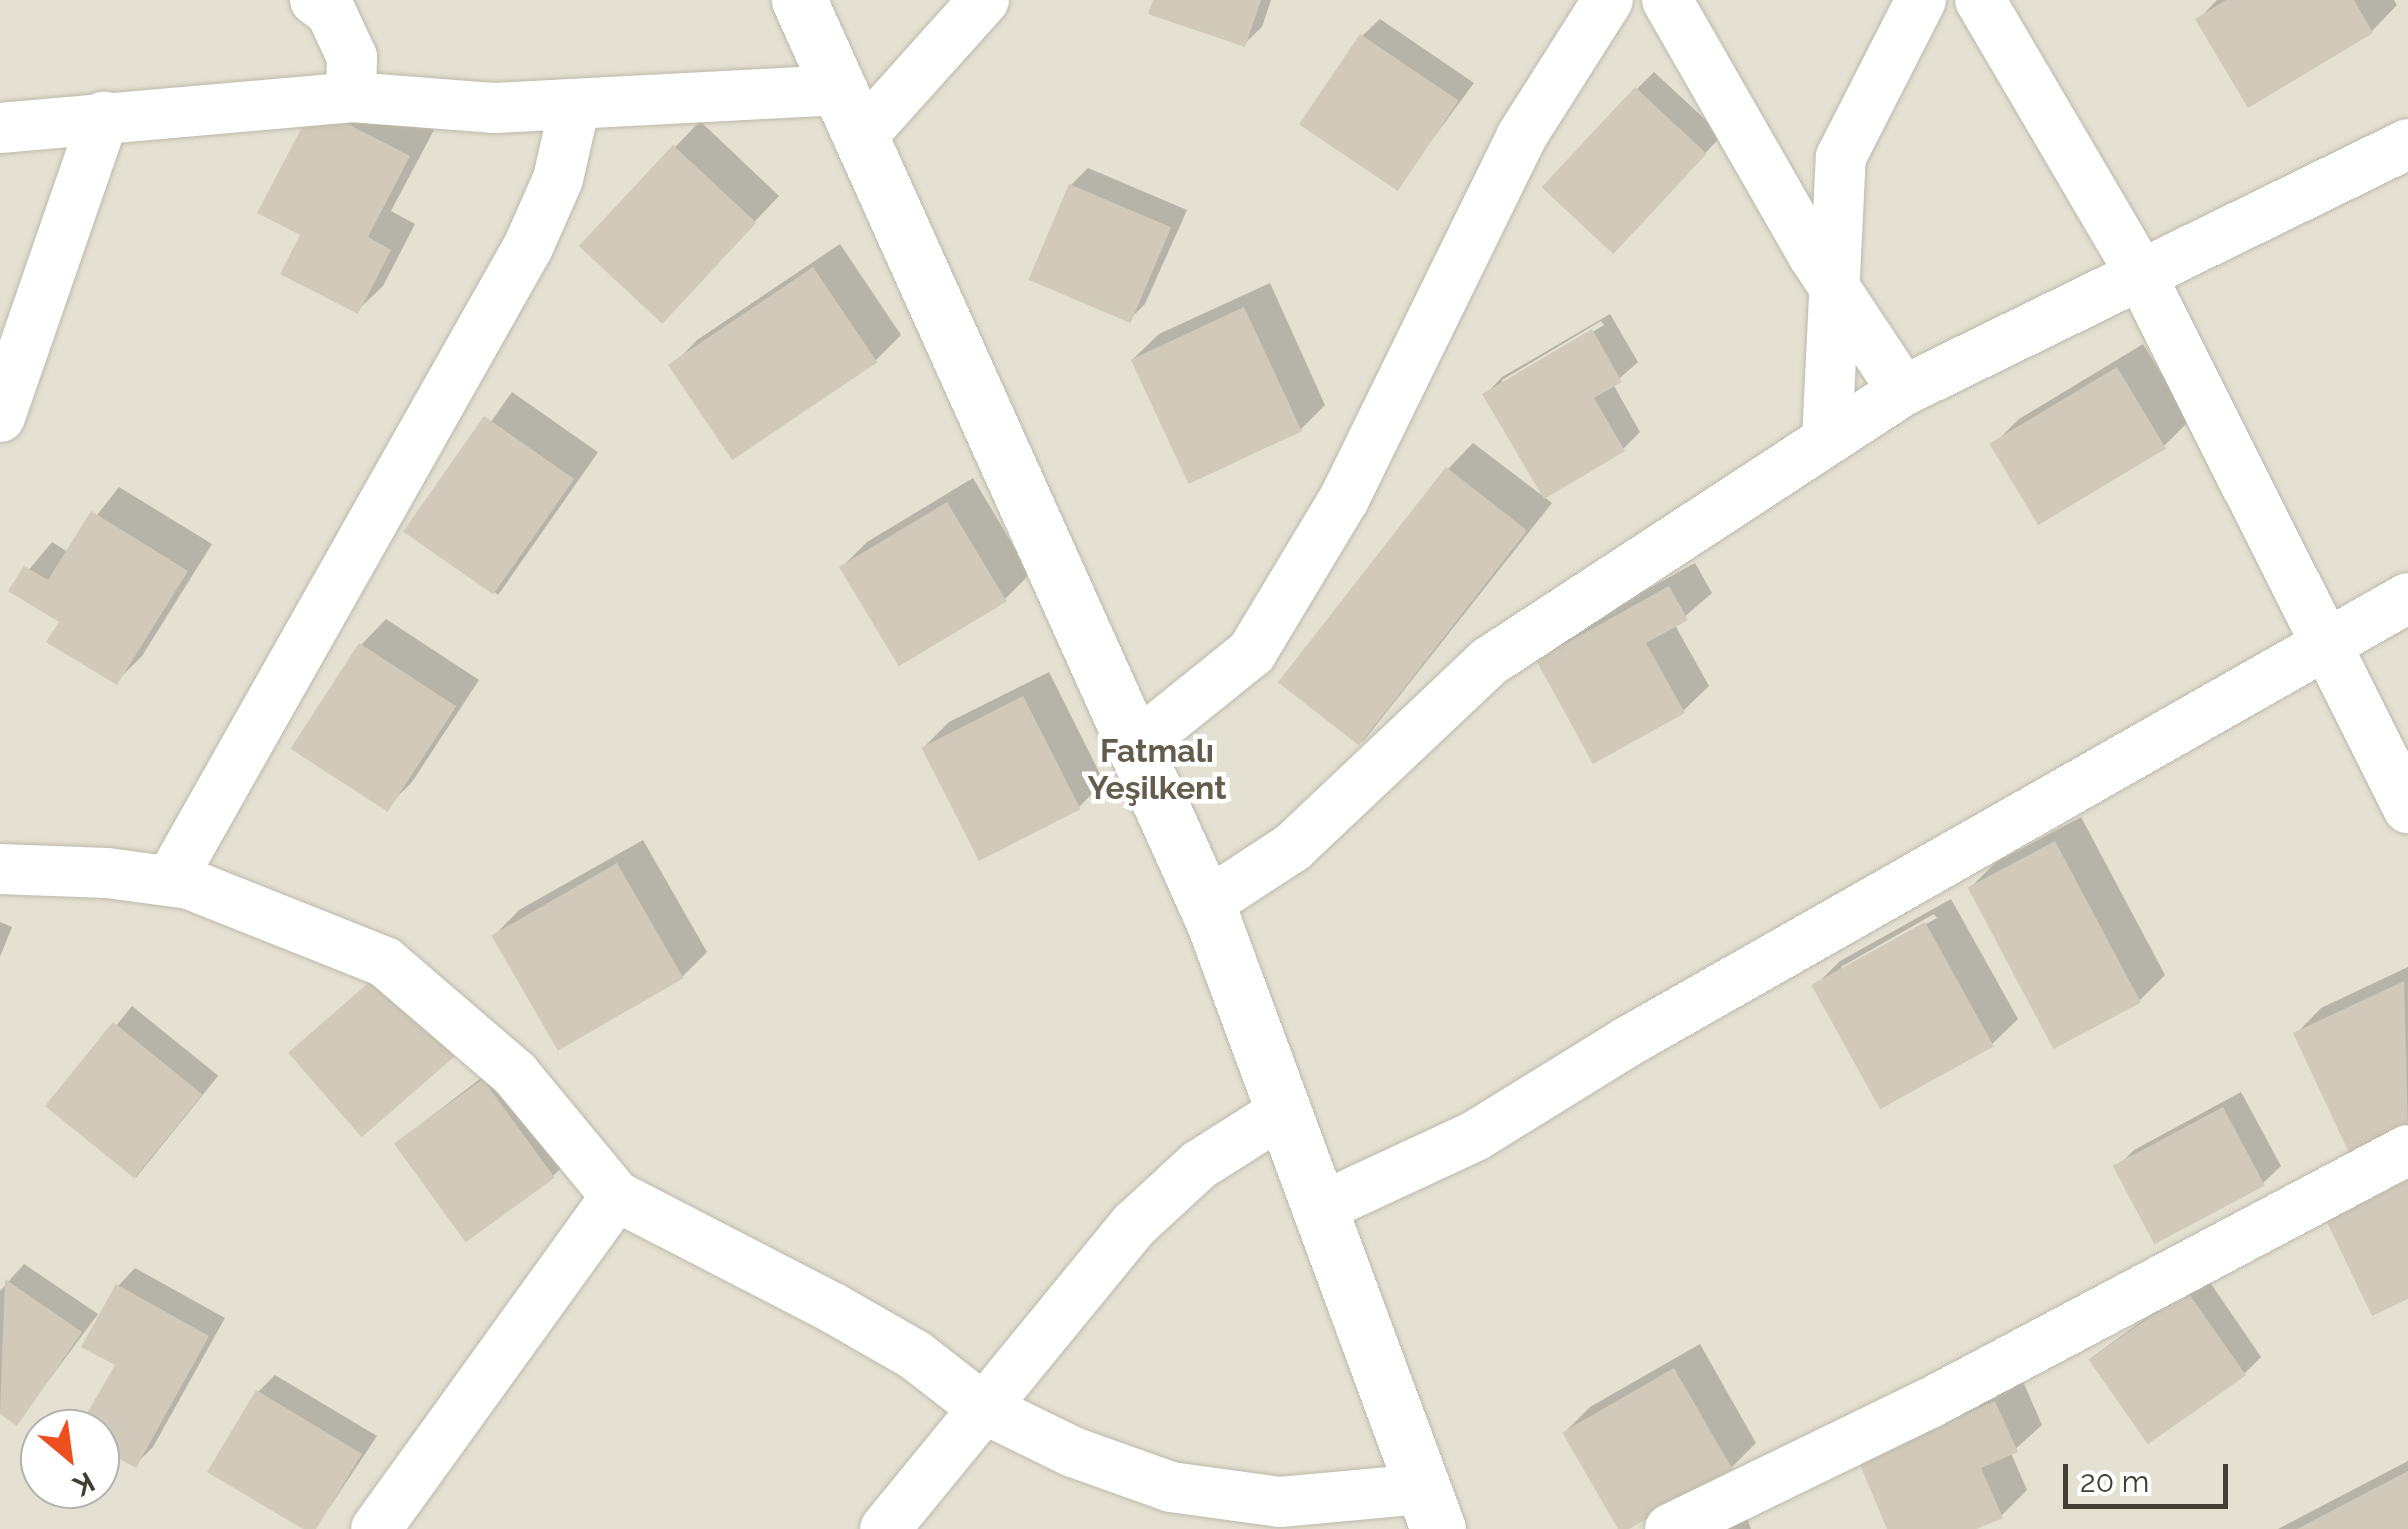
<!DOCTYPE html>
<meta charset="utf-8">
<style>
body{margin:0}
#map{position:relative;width:2408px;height:1529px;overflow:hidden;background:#f1eee3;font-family:Raleway,sans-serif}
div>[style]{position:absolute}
.residential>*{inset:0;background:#e4e0d2}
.shadow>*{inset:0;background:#0003;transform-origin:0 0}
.building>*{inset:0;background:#d1caba;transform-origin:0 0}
.roads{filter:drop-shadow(0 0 2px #beb9aa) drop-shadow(0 0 2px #beb9aa)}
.minor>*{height:50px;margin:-25px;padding:0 25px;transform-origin:25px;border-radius:25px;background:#fff}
.tertiary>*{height:55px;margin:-27.5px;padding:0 27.5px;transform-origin:27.5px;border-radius:27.5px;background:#fff}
span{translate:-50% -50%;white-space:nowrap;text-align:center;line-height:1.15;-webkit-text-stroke:9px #fff;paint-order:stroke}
.quarter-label{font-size:32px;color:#645d4c;font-weight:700}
.north{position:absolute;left:20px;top:1409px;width:100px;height:100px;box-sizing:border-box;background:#fff;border:2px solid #b3b2ae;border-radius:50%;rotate:151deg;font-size:28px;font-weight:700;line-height:40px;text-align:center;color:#423e34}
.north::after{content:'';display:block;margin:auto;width:35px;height:45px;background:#ed501e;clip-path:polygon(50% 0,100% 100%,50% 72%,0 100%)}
.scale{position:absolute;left:2063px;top:1464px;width:165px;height:45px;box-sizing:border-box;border:5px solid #423e34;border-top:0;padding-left:12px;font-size:30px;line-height:35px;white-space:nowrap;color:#423e34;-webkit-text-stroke:8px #fff;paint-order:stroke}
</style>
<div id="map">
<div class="residential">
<div style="clip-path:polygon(evenodd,0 0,2408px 0,2408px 1529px,0 1529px,0 0,40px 1429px,100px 1429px,100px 1489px,40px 1489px,40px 1429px)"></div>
</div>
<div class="shadow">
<div style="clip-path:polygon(1156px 0,1271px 0,1262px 27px,1244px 44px)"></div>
<div style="clip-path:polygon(2217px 0,2394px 0,2397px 5px,2372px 31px,2198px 20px)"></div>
<div style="clip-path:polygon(1380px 19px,1474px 83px,1397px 187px,1362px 36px)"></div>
<div style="clip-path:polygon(1654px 72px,1722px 135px,1632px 234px,1637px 89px)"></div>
<div style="clip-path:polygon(340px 82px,434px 130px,391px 211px,415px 224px,383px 286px,357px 311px,304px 234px)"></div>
<div style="clip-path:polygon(700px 121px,779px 196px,685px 295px,582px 245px)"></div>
<div style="clip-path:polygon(1088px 168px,1187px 210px,1145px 304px,1128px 321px,1071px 185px)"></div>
<div style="clip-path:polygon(840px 244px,901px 335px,876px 360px,672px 366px,697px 340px)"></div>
<div style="clip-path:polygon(1270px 283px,1325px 405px,1300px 430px,1133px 359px,1159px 334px)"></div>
<div style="clip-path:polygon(evenodd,1610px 314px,1638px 362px,1613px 384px,1640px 432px,1623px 449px,1485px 395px,1502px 377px,1610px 314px,1601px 321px,1604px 325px,1502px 386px,1502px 380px,1601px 321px)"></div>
<div style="clip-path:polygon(2143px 344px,2190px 420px,2164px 446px,1994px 444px,2019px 419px)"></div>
<div style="left:512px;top:392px;width:105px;height:174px;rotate:35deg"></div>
<div style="clip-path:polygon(1473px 443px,1552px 503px,1362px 743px,1448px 469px)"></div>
<div style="clip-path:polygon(973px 478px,1030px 574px,1005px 599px,842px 567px,867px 542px)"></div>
<div style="clip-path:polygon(119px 487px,212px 544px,142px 656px,116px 682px,63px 621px,12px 590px,52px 542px,68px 552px)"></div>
<div style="clip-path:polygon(1695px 563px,1712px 593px,1675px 625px,1709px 686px,1683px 711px,1539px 661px,1564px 635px)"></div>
<div style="clip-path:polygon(386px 619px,479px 680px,412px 782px,386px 808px,361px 645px)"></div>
<div style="clip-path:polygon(1049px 672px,1104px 782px,1079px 807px,924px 747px,949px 722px)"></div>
<div style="clip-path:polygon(2081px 817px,2165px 975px,2140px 1000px,1970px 888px,1996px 862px)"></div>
<div style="clip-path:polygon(643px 840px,707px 952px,682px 977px,494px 936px,519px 910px)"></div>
<div style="clip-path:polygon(evenodd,1951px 899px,2018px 1019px,1992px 1044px,1815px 986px,1840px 961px,1951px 899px,1934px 914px,1937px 918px,1841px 972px,1841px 967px,1934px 914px)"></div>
<div style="clip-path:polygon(0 922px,12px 927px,0 957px)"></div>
<div style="clip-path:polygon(2408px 967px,2408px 1128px,2296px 1034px,2321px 1008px)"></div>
<div style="left:132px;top:1006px;width:111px;height:130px;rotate:39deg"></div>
<div style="clip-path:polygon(501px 1063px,570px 1159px,553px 1176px,396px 1143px)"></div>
<div style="clip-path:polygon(2241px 1092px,2281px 1166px,2263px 1183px,2116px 1168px,2134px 1150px)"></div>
<div style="clip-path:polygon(24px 1264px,98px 1314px,17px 1423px,0 1411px,0 1291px)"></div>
<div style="clip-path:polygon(135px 1268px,225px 1318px,153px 1447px,135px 1465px,100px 1445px,100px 1429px,81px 1429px,118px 1364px,118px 1286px)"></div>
<div style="clip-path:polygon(2205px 1275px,2261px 1357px,2244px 1374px,2091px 1358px)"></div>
<div style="clip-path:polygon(1700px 1344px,1756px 1443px,1731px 1468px,1620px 1529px,1565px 1432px,1590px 1407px)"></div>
<div style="clip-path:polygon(275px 1375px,377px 1436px,315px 1529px,308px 1529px,258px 1392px)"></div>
<div style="clip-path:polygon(2021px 1377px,2042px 1425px,2011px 1453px,2027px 1490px,2001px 1516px,1971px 1529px,1890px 1529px,1861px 1461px)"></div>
<div style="clip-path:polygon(2408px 1461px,2408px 1529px,2278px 1529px)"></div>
<div style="clip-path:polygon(1747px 1518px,1751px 1529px,1722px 1529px)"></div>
</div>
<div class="building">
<div style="clip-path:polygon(1153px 0,1261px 0,1245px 47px,1148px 14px)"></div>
<div style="clip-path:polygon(2226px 0,2354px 0,2373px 33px,2248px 108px,2195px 19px)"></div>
<div style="left:1360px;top:34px;width:119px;height:109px;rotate:34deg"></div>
<div style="left:1635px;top:87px;width:98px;height:137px;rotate:43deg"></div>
<div style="clip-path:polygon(313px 106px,410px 156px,368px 237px,391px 250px,358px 314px,280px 274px,300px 235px,257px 213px)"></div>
<div style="left:673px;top:145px;width:114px;height:138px;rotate:43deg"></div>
<div style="left:1069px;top:184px;width:111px;height:104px;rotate:23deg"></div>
<div style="left:813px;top:267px;width:115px;height:175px;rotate:56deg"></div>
<div style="left:1244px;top:307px;width:137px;height:125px;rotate:65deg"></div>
<div style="clip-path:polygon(1592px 329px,1622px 382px,1594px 398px,1625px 451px,1544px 499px,1482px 394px)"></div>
<div style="left:2117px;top:367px;width:95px;height:149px;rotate:59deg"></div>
<div style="left:484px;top:416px;width:110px;height:141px;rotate:35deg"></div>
<div style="left:1446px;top:467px;width:103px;height:273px;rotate:38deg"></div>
<div style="left:947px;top:502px;width:116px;height:126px;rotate:59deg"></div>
<div style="clip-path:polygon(91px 511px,188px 571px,117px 685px,46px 642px,59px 622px,8px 591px,24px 566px,48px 580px)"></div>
<div style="clip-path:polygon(1669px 586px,1688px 620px,1646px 643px,1685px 713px,1593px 764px,1536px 660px)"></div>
<div style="left:359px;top:643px;width:116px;height:126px;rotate:33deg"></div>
<div style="left:1023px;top:696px;width:127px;height:114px;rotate:63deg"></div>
<div style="left:2055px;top:841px;width:183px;height:99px;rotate:62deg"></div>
<div style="left:617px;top:863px;width:133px;height:145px;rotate:60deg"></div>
<div style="left:1925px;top:922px;width:142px;height:130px;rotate:61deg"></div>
<div style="left:381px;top:972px;width:112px;height:123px;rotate:49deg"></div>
<div style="clip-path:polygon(2404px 981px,2408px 1131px,2351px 1157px,2293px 1033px)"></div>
<div style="left:113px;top:1022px;width:115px;height:108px;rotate:39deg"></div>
<div style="left:483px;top:1079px;width:122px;height:110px;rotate:54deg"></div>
<div style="left:2223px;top:1107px;width:89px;height:125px;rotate:62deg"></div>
<div style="clip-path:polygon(2408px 1180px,2408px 1299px,2372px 1316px,2326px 1220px)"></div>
<div style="clip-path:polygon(5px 1279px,82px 1332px,17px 1426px,0 1414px)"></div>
<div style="clip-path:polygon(116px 1284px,209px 1336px,136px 1468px,100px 1448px,100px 1429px,78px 1429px,115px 1365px,81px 1347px)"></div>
<div style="left:2187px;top:1291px;width:103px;height:120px;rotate:55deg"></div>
<div style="left:1674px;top:1368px;width:117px;height:129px;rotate:60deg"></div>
<div style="clip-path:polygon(256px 1390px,362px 1454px,316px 1529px,303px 1529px,207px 1472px)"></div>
<div style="clip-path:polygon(1995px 1401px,2018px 1452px,1981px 1468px,2003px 1518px,1977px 1529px,1887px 1529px,1858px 1460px)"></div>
<div style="clip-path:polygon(2408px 1471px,2408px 1529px,2297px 1529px)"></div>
</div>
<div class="roads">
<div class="minor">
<div style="left:315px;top:0;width:20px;rotate:37deg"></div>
<div style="left:331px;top:12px;width:50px;rotate:65deg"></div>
<div style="left:352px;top:57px;width:40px;rotate:91.4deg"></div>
<div style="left:1667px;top:0;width:294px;rotate:60.2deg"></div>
<div style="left:1813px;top:255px;width:163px;rotate:56.5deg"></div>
<div style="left:1980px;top:0;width:314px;rotate:59.6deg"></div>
<div style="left:2139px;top:271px;width:601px;rotate:63.39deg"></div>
<div style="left:0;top:128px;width:352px;rotate:-5deg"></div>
<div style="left:351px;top:97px;width:144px;rotate:4.4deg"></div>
<div style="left:495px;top:108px;width:345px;rotate:-3deg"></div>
<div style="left:861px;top:137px;width:184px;rotate:-48.1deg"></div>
<div style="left:0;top:417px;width:318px;rotate:-70.9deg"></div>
<div style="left:1827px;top:440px;width:283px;rotate:-87.2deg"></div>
<div style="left:1841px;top:157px;width:176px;rotate:-63deg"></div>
<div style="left:1134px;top:747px;width:151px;rotate:-38.8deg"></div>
<div style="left:1252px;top:652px;width:179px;rotate:-59deg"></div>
<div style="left:1344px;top:499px;width:403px;rotate:-63.9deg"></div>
<div style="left:1521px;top:137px;width:162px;rotate:-57.6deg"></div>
<div style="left:0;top:869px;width:107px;rotate:2.1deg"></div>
<div style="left:107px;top:873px;width:83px;rotate:7.6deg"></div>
<div style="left:189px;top:884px;width:211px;rotate:21.7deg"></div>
<div style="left:385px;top:962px;width:172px;rotate:40.7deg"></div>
<div style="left:515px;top:1074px;width:158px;rotate:50.4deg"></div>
<div style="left:616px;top:1196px;width:244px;rotate:27.3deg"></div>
<div style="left:833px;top:1308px;width:95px;rotate:29.8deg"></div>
<div style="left:915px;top:1355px;width:86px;rotate:37.9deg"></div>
<div style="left:983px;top:1408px;width:100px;rotate:26.1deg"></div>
<div style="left:1073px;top:1452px;width:104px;rotate:19.7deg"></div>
<div style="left:1171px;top:1487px;width:110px;rotate:7.8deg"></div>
<div style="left:1280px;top:1502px;width:144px;rotate:-5.2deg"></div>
<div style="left:170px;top:881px;width:728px;rotate:-60.55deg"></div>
<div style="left:528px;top:247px;width:74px;rotate:-66.2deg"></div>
<div style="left:558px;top:179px;width:77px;rotate:-77.2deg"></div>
<div style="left:1206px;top:904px;width:104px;rotate:-33.2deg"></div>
<div style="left:1293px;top:847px;width:271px;rotate:-43.4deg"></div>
<div style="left:1490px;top:661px;width:493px;rotate:-33.2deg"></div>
<div style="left:1903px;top:391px;width:562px;rotate:-26.06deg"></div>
<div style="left:1320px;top:1208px;width:171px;rotate:-24.9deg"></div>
<div style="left:1475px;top:1136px;width:179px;rotate:-31.7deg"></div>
<div style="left:1627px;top:1042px;width:898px;rotate:-29.62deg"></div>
<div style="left:376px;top:1529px;width:410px;rotate:-54.2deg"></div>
<div style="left:885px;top:1529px;width:394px;rotate:-50.7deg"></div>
<div style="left:1135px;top:1224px;width:87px;rotate:-42.7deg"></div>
<div style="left:1199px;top:1165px;width:101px;rotate:-32.4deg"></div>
<div style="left:1670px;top:1529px;width:287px;rotate:-25.9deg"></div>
<div style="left:1928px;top:1404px;width:543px;rotate:-27.89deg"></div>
</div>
<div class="tertiary">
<div style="left:799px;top:0;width:1012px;rotate:65.79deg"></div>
<div style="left:1214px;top:923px;width:646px;rotate:69.71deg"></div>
</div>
</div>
<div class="quarter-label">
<span style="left:1157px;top:770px">Fatmalı<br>Yeşilkent</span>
</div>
<div class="north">K</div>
<div class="scale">20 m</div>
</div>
